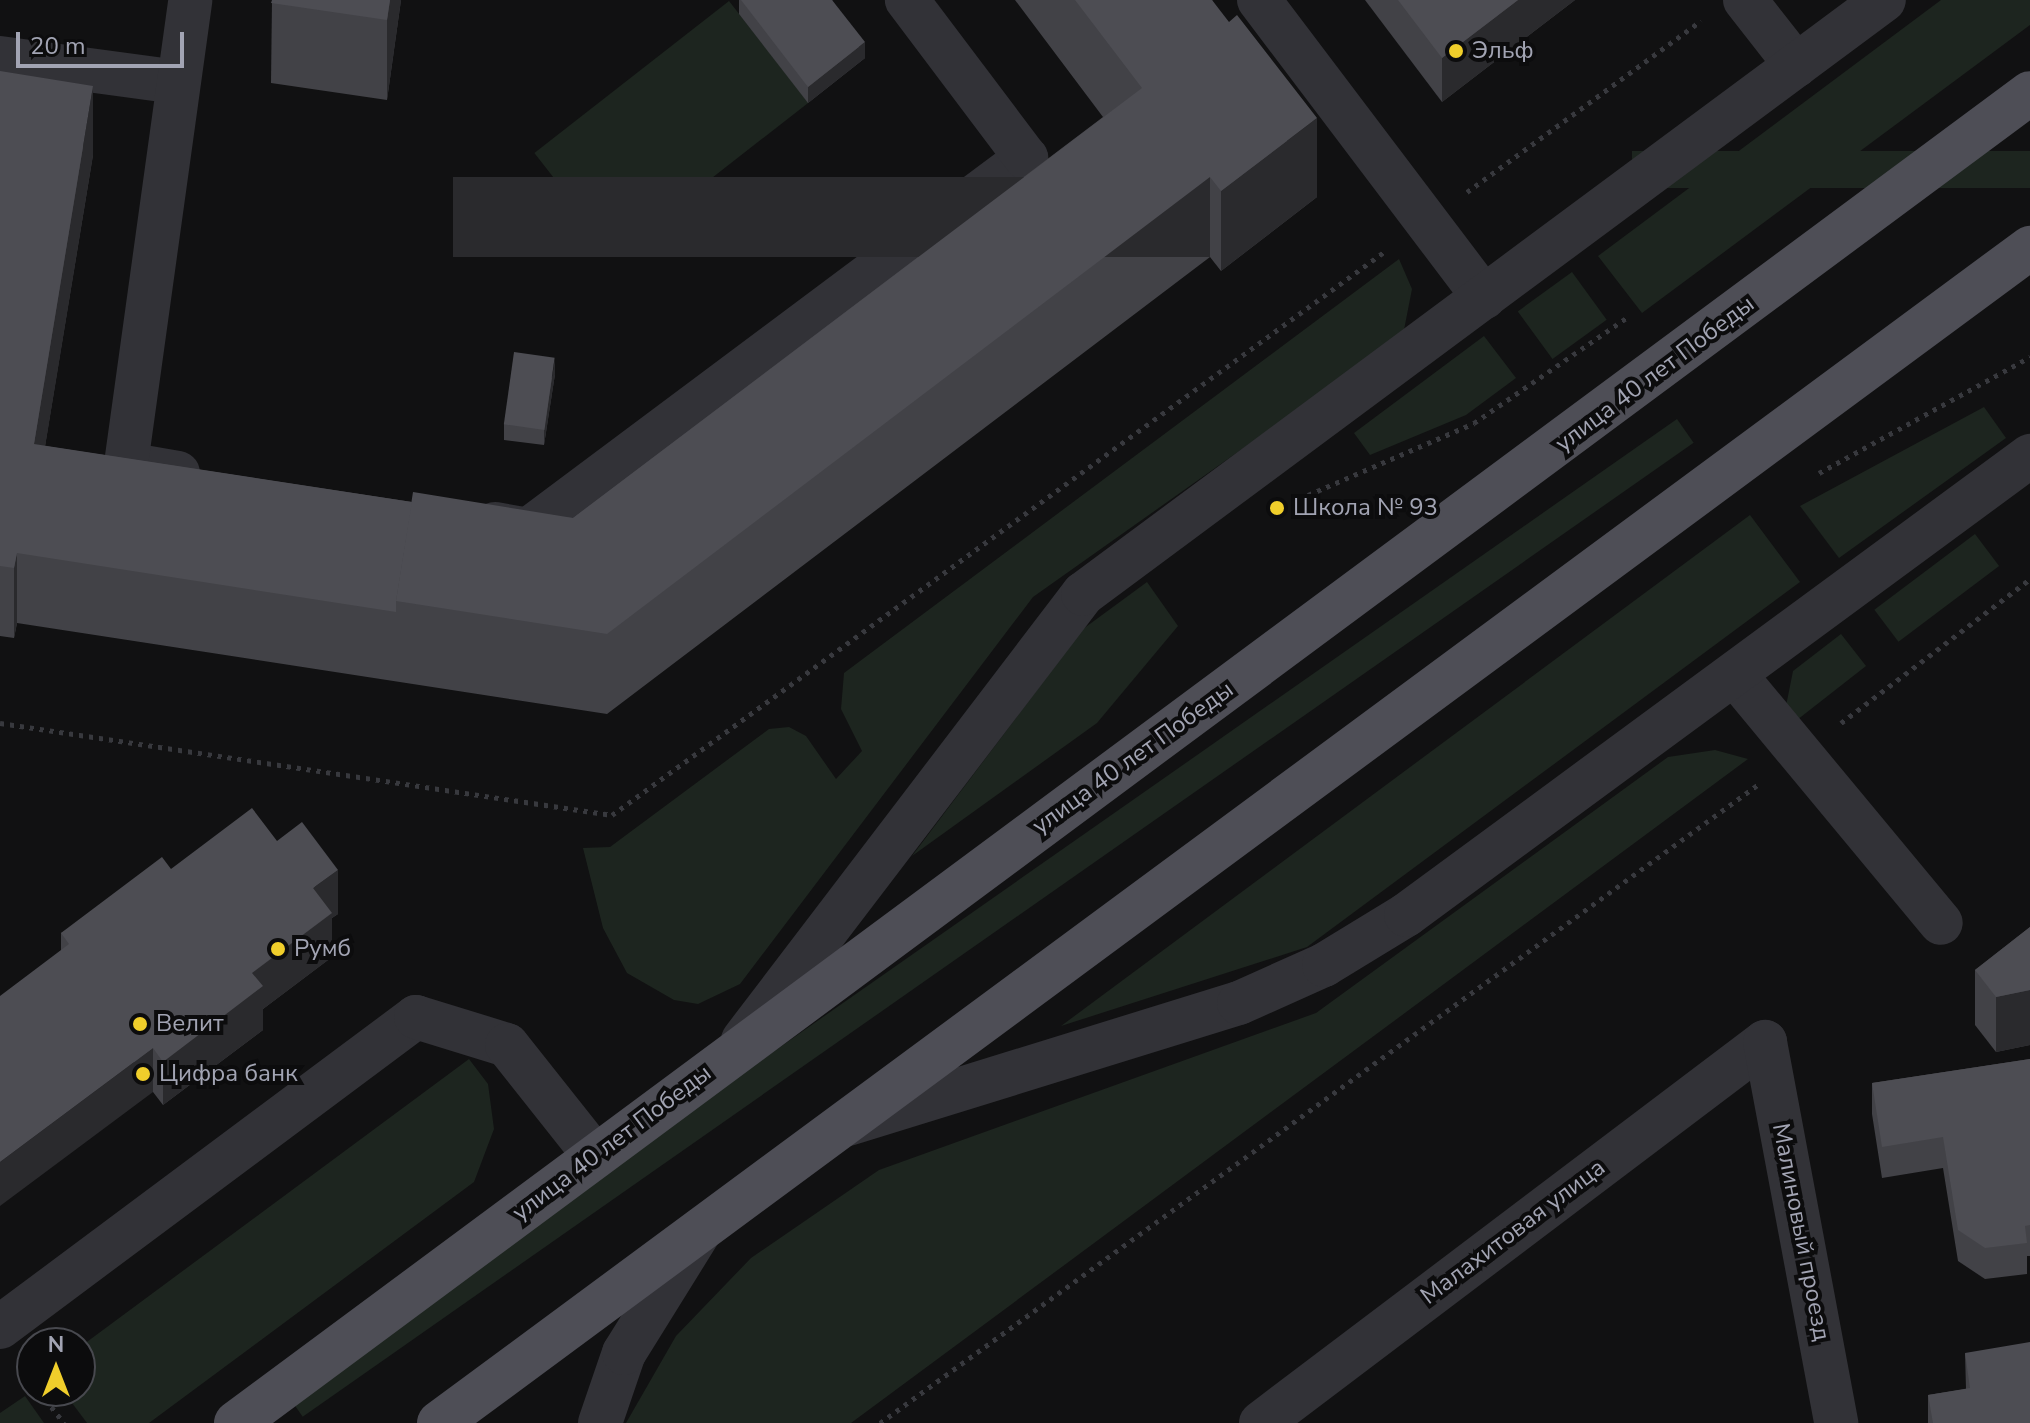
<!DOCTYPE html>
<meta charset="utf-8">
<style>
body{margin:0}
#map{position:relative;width:2030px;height:1423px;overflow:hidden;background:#111112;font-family:"Nunito Sans",sans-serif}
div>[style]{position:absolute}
.green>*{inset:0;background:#1d251f;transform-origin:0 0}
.path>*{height:5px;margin-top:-2.5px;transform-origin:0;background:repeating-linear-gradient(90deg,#38393e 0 4px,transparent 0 10px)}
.minor>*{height:44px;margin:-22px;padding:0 22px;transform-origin:22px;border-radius:22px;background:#323237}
.major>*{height:44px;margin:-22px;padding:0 22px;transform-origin:22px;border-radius:22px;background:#4e4e56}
.wall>*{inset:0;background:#424247}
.shaded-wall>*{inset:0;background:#2a2a2d;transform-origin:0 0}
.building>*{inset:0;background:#4d4d53;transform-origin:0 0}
.dots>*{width:22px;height:22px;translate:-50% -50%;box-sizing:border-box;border:4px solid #0c0c0d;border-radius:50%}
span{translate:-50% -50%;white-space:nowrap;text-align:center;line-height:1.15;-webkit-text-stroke:8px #0c0c0d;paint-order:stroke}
.poi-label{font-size:24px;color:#a2a4b3}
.left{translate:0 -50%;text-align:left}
.street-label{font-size:24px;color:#a2a4b3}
.north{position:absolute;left:16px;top:1327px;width:80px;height:80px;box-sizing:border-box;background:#0c0c0d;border:2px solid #48494f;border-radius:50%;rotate:0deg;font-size:22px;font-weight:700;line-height:32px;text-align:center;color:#a2a4b3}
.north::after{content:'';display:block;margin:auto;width:28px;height:36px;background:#f0ce2b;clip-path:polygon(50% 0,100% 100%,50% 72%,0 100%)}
.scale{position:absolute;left:16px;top:32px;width:168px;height:36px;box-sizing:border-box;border:4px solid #a2a4b3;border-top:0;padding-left:10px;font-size:24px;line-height:28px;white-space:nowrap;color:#a2a4b3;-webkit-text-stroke:6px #0c0c0d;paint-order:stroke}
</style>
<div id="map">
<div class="green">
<div style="clip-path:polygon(1941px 0,2030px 0,2030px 25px,1642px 313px,1598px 256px)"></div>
<div style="left:729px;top:1px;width:129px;height:247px;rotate:52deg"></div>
<div style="left:2030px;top:151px;width:37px;height:398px;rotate:90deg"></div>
<div style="clip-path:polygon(1399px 259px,1412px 289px,1403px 335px,1033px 597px,740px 984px,698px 1004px,674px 1000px,627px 973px,603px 928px,583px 848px,610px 847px,769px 729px,789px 727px,806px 736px,836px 779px,862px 751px,841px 709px,844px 673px)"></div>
<div style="left:1572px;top:272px;width:59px;height:67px;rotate:54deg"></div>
<div style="clip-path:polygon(1484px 336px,1516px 378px,1466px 415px,1370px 455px,1354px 433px)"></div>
<div style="clip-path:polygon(1984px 407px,2006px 438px,1839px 558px,1800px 506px)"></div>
<div style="left:1677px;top:419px;width:29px;height:1698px;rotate:55deg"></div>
<div style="clip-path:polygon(1750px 515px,1800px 582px,1307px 947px,1061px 1026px)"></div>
<div style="left:1975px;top:534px;width:40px;height:126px;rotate:53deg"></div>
<div style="clip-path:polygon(1147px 582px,1178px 626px,1097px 723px,912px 856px,1083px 629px)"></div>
<div style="clip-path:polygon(1841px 634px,1866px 666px,1797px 720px,1786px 706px,1793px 671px)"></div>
<div style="clip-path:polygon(1715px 750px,1748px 759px,851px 1423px,626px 1423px,676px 1336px,751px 1258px,879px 1170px,1316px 1013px,1668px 757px)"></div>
<div style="clip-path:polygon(469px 1059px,488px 1084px,494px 1129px,474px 1182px,149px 1423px,87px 1423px,63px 1391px,80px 1391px,80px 1347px)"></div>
<div style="clip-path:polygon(25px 1396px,44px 1423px,0 1423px,0 1413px)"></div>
</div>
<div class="path">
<div style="left:1467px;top:192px;width:290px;rotate:-36.2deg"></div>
<div style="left:1819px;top:473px;width:241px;rotate:-28.8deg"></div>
<div style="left:1308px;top:495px;width:181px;rotate:-23.4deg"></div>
<div style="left:1474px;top:423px;width:185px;rotate:-34.6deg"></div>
<div style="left:0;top:723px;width:619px;rotate:8.55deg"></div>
<div style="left:612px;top:815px;width:955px;rotate:-36.1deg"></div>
<div style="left:1841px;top:723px;width:238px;rotate:-37.3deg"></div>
<div style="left:23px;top:1371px;width:14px;rotate:51deg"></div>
<div style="left:39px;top:1391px;width:41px;rotate:52deg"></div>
<div style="left:880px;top:1423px;width:1087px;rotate:-36.02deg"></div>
</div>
<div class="minor">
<div style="left:1259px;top:0;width:373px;rotate:52.9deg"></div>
<div style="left:1745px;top:0;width:83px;rotate:51.9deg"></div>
<div style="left:0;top:58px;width:180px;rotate:7.7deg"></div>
<div style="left:178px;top:473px;width:53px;rotate:-170.2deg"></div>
<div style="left:126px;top:464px;width:468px;rotate:-82.1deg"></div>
<div style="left:495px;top:524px;width:34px;rotate:10deg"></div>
<div style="left:528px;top:530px;width:622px;rotate:-36.76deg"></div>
<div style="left:1026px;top:158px;width:198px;rotate:-127deg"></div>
<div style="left:1735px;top:675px;width:322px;rotate:50.3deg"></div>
<div style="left:743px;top:1040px;width:561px;rotate:-52.68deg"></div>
<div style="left:1083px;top:594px;width:997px;rotate:-36.56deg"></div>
<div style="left:848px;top:1124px;width:409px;rotate:-17.2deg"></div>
<div style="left:1239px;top:1003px;width:93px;rotate:-24.1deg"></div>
<div style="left:1324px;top:965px;width:96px;rotate:-31.4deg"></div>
<div style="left:1406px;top:915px;width:775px;rotate:-36.34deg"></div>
<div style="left:0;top:1327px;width:519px;rotate:-36.69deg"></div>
<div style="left:416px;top:1017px;width:95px;rotate:17.1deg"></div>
<div style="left:507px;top:1045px;width:142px;rotate:51.6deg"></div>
<div style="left:600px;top:1423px;width:74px;rotate:-71.1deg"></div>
<div style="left:624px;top:1353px;width:144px;rotate:-58.1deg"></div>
<div style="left:1261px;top:1423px;width:632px;rotate:-37.09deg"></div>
<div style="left:1765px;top:1042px;width:388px;rotate:79.4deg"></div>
</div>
<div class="major">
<div style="left:236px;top:1423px;width:2233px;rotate:-36.55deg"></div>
<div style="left:439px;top:1423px;width:1978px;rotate:-36.45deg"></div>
</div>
<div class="wall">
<div style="clip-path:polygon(272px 0,401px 0,387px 100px,271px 83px)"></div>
<div style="clip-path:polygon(739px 0,832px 0,865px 58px,808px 103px,739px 14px)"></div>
<div style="clip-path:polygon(1015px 0,1212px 0,1317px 197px,1221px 271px,1210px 257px,607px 714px,17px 623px,14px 638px,0 636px,0 71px,93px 155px,45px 446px,412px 502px,573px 518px,1103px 117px)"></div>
<div style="clip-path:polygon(1365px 0,1575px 0,1442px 102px)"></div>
<div style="clip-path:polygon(555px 374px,544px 445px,504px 440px,504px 424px)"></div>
<div style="clip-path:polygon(277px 841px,338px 914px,332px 918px,332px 957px,263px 1009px,263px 1030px,163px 1105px,153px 1092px,61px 950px,61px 933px,171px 869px)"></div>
<div style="clip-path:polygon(2030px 927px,2030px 1045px,1996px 1052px,1975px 1025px,1975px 970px)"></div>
<div style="clip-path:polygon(2030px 1059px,2030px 1256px,2027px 1256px,2027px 1274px,1985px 1279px,1958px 1261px,1943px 1168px,1882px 1178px,1872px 1114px,1872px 1083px)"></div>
<div style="clip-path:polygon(1965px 1353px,2030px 1423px,1928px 1423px,1928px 1395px,1966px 1389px)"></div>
</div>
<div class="shaded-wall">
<div style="clip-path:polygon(390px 0,401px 0,387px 100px,387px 20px)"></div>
<div style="clip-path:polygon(1518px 0,1575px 0,1442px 102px,1442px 58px)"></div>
<div style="clip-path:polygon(865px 42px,865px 58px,808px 103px,808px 87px)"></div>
<div style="clip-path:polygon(93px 86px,93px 155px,34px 514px,34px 444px)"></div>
<div style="clip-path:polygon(1317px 118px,1317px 197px,1221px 271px,1221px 191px)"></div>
<div style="left:1210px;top:177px;width:80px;height:757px;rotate:90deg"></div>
<div style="clip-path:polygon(555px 358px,555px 374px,544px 445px,544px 429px)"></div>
<div style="clip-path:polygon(17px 553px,17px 623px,14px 638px,14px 568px)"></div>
<div style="clip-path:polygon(338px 870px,338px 914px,332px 918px,332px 957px,263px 1009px,263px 1030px,163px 1105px,163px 1062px,313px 888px)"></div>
<div style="clip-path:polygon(2030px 990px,2030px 1045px,1996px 1052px,1996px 997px)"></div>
<div style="clip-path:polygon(153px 1048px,153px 1092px,0 1206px,0 1162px)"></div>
</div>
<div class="building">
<div style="clip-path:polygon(272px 0,390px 0,387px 20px,271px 3px)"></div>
<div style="clip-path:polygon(741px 0,832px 0,865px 42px,808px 87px)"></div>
<div style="clip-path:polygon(1075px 0,1212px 0,1229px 22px,1237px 15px,1317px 118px,1221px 191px,1210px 177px,607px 634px,396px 601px,413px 492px,573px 518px,1142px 88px)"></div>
<div style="clip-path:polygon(1398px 0,1518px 0,1442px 58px)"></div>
<div style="clip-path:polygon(0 71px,93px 86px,34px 444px,412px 502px,396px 601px,396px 612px,17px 553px,14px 568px,0 566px)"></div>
<div style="left:514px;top:352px;width:41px;height:73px;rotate:8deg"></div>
<div style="clip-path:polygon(252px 808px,277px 841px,302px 822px,338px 870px,313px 888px,332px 913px,252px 973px,263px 986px,163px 1062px,153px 1048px,0 1162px,0 996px,69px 944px,61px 933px,162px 857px,171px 869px)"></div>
<div style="clip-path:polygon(2030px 927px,2030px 990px,1996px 997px,1975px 970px)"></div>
<div style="clip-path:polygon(2030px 1059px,2030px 1225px,2025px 1226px,2027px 1243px,1985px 1248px,1958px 1230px,1943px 1137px,1882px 1147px,1872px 1083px)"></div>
<div style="clip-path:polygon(2030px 1342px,2030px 1423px,1933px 1423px,1928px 1395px,1970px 1388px,1965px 1353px)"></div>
</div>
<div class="dots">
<div style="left:1456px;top:51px;background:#f0ce2b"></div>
<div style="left:1277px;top:508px;background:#f0ce2b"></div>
<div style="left:278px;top:949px;background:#f0ce2b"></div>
<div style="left:140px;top:1024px;background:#f0ce2b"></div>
<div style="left:143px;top:1074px;background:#f0ce2b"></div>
</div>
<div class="poi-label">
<span class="left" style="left:1472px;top:51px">Эльф</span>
<span class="left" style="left:1293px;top:508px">Школа № 93</span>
<span class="left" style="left:294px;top:949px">Румб</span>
<span class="left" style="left:156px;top:1024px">Велит</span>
<span class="left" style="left:159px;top:1074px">Цифра банк</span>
</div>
<div class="street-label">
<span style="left:1655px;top:374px;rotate:-37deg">улица 40 лет Победы</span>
<span style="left:1133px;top:758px;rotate:-36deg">улица 40 лет Победы</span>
<span style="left:612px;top:1143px;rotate:-37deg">улица 40 лет Победы</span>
<span style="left:1513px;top:1232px;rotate:-37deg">Малахитовая улица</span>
<span style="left:1801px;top:1232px;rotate:79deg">Малиновый проезд</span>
</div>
<div class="north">N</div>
<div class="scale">20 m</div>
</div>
